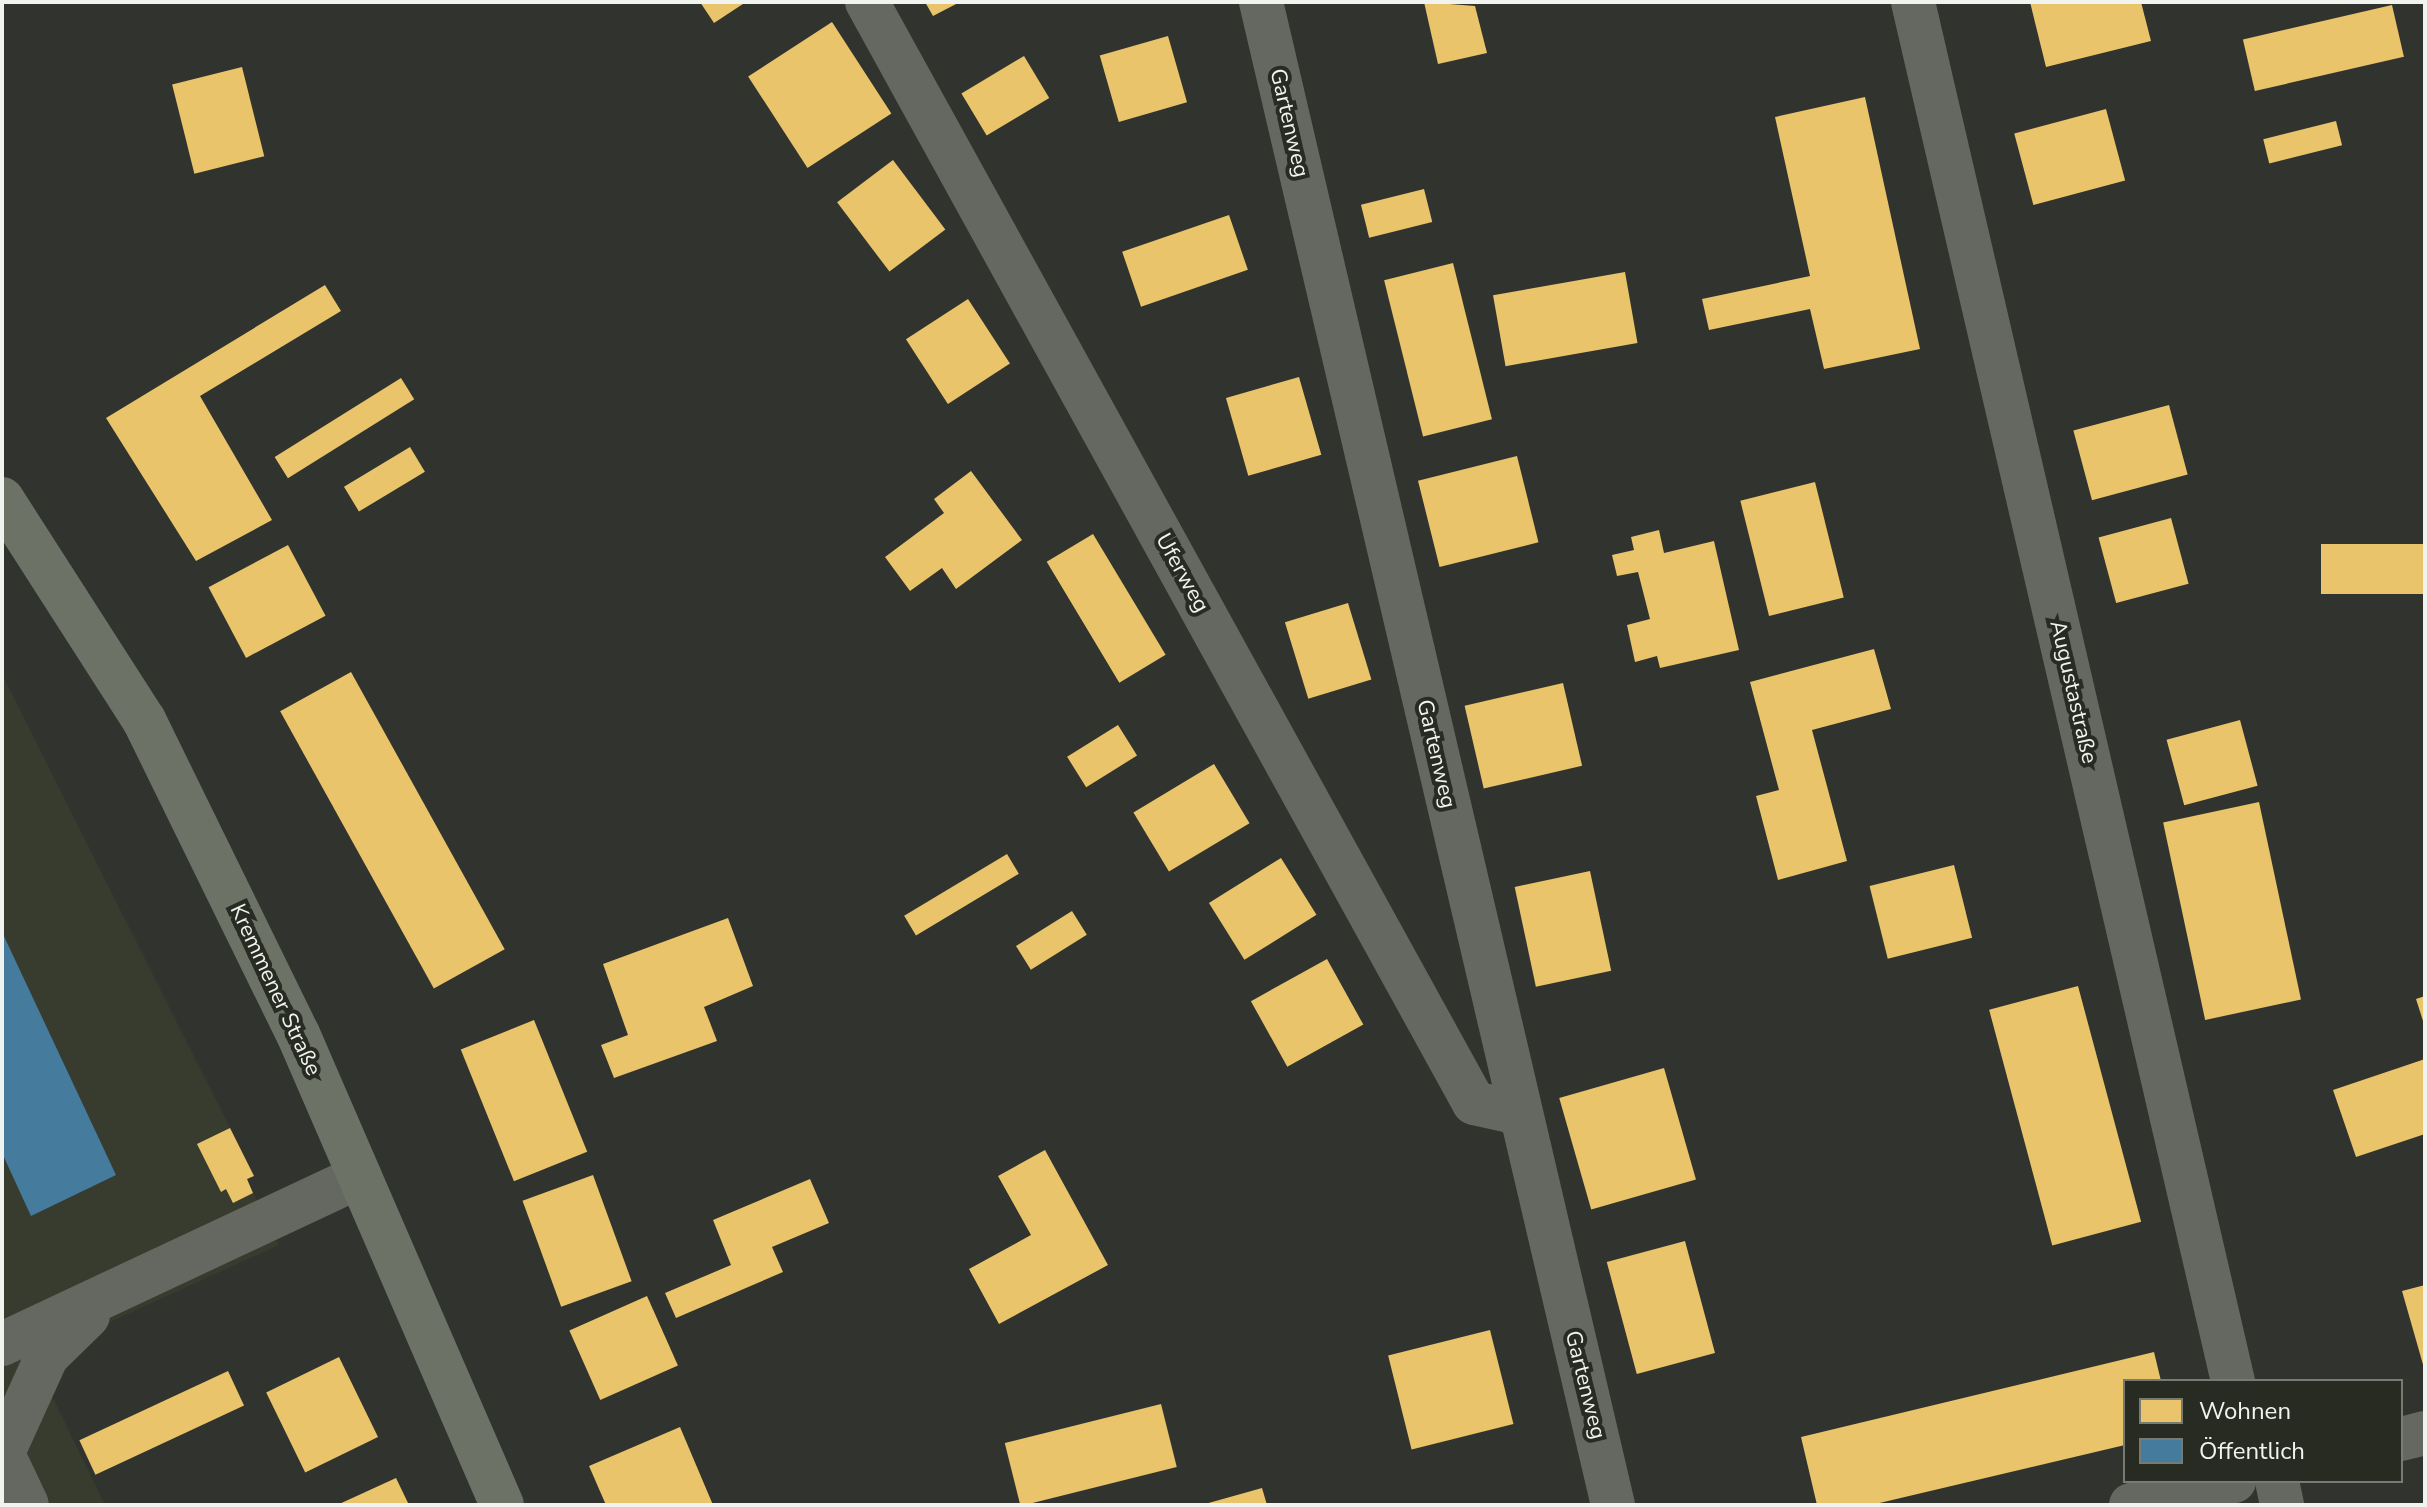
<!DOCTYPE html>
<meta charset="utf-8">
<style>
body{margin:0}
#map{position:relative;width:2427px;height:1507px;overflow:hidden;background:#31332e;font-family:"Nunito Sans",sans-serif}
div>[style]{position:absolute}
.built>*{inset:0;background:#373c2f}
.homes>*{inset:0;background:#e9c46a;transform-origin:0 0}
.public>*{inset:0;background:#457b9d}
.minor>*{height:44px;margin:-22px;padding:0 22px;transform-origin:22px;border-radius:22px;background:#656860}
.major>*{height:44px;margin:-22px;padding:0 22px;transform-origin:22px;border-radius:22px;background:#6d7267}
span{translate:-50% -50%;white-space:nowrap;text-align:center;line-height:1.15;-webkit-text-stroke:8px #282b22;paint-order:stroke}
.street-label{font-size:22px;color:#f1f3ee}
.frame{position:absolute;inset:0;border:4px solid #f1f3ee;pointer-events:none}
.legend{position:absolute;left:2123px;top:1379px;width:280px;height:104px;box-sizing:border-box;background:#282b22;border:2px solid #787b74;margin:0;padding:10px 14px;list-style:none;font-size:24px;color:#f1f3ee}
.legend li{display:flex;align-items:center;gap:16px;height:40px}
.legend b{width:40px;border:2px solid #787b74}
</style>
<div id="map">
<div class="built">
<div style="clip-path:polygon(2px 674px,254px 1176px,247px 1180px,279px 1245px,33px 1357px,105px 1505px,2px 1505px)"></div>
</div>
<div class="homes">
<div style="clip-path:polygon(700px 2px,746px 2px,714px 23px)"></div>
<div style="clip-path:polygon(925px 2px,960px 2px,933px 16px)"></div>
<div style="clip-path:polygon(1424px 2px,1475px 6px,1487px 53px,1438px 64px)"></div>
<div style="clip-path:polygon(2030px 2px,2141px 2px,2151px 41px,2046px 67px)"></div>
<div style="left:2392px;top:5px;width:53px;height:153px;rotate:77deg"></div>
<div style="left:832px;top:22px;width:109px;height:100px;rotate:57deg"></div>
<div style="left:1168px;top:36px;width:69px;height:71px;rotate:74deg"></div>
<div style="left:1024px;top:56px;width:49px;height:73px;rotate:59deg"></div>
<div style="left:242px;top:67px;width:92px;height:72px;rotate:76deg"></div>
<div style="clip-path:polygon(1865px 97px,1920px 349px,1824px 369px,1810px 309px,1709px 330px,1702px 299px,1810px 276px,1775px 117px)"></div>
<div style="left:2106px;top:109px;width:74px;height:95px;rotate:75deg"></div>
<div style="left:2336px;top:121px;width:25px;height:75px;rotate:76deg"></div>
<div style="left:893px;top:160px;width:87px;height:70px;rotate:53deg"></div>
<div style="left:1424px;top:189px;width:34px;height:65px;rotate:76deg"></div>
<div style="left:1229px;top:215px;width:58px;height:113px;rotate:71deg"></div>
<div style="left:1453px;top:263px;width:161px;height:71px;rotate:76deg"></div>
<div style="left:1625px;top:272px;width:72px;height:134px;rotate:80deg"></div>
<div style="clip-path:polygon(325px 285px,341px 311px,200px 396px,272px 520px,196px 561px,106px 418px)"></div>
<div style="left:968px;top:299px;width:77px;height:74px;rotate:57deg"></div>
<div style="left:1299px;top:377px;width:81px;height:76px;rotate:74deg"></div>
<div style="left:401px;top:378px;width:25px;height:149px;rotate:58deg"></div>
<div style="left:2169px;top:405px;width:72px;height:99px;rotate:75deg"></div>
<div style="left:410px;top:447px;width:29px;height:77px;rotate:59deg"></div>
<div style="left:1517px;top:456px;width:89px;height:102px;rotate:76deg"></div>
<div style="clip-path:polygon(971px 471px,1022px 540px,956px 589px,942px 568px,910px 591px,885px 557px,944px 513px,934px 499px)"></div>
<div style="left:1815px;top:482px;width:119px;height:77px;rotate:76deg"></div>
<div style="left:2171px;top:518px;width:68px;height:75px;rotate:75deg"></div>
<div style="clip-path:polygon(1659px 530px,1664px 553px,1714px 541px,1739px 650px,1660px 668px,1657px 656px,1635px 662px,1627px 625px,1650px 619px,1638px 572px,1617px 576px,1612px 555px,1634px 550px,1631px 537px)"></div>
<div style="left:1093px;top:534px;width:141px;height:54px;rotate:59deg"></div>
<div style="left:2425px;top:544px;width:50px;height:104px;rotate:90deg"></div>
<div style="left:288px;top:545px;width:80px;height:90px;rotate:62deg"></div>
<div style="left:1348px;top:603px;width:80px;height:66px;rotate:73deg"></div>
<div style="clip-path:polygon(1874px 649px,1891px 709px,1812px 730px,1847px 861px,1778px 880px,1756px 796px,1779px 790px,1750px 682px)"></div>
<div style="left:351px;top:672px;width:317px;height:81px;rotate:61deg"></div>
<div style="left:1563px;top:683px;width:85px;height:101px;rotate:77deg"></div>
<div style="left:2240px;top:720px;width:68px;height:76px;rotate:75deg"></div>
<div style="left:1118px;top:725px;width:36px;height:60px;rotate:58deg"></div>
<div style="left:1214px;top:764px;width:69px;height:94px;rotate:59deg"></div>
<div style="left:2259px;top:802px;width:202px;height:98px;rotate:78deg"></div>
<div style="left:1007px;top:854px;width:23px;height:120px;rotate:59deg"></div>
<div style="left:1281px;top:858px;width:67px;height:85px;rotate:58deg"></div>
<div style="left:1954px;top:865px;width:75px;height:87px;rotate:76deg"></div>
<div style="left:1590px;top:871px;width:102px;height:77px;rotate:78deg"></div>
<div style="left:1072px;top:911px;width:28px;height:66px;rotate:58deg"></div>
<div style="clip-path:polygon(728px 918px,753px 986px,704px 1007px,717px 1041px,614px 1078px,601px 1045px,628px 1035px,603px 964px)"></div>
<div style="left:1327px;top:959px;width:75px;height:87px;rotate:61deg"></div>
<div style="left:2078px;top:986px;width:244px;height:92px;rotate:75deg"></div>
<div style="clip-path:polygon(2425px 996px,2425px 1024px,2424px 1024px,2416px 999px)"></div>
<div style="left:534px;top:1020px;width:142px;height:79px;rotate:68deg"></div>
<div style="clip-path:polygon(2425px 1059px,2425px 1134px,2356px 1157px,2333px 1090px)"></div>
<div style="left:1664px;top:1068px;width:116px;height:109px;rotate:74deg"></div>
<div style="clip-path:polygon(230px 1128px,254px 1176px,247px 1179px,253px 1193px,233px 1203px,226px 1189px,221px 1192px,197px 1144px)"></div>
<div style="clip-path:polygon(1045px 1150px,1108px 1265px,999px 1324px,969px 1269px,1031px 1235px,998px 1176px)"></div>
<div style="left:593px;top:1175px;width:113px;height:75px;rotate:70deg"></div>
<div style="clip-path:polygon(810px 1179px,829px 1223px,772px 1247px,783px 1272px,676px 1318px,665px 1293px,731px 1265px,713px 1220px)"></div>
<div style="left:1685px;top:1241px;width:116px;height:81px;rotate:75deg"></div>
<div style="clip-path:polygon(2425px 1285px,2425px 1368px,2424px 1368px,2402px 1291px)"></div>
<div style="left:647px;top:1296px;width:76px;height:85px;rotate:66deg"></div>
<div style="left:1490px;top:1330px;width:97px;height:105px;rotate:76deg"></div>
<div style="clip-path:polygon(2154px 1352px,2161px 1381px,2125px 1381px,2125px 1445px,1871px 1505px,1817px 1505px,1801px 1437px)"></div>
<div style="left:339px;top:1357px;width:89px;height:81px;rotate:64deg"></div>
<div style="left:228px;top:1371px;width:38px;height:164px;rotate:65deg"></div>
<div style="left:1161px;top:1404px;width:65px;height:161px;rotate:76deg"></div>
<div style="clip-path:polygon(680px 1427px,713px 1505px,606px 1505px,589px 1466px)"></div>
<div style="clip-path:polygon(396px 1478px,409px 1505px,337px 1505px)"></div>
<div style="clip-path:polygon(1262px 1488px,1267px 1505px,1205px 1505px,1205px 1504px)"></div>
</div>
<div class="public">
<div style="clip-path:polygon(2px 932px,116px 1175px,31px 1216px,2px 1153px)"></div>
</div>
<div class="minor">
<div style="left:867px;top:2px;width:1257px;rotate:61.13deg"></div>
<div style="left:1474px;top:1103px;width:46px;rotate:12.5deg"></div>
<div style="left:1261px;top:2px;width:1544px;rotate:76.82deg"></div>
<div style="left:1913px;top:2px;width:1416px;rotate:76.94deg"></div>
<div style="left:2px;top:1344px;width:395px;rotate:-25.1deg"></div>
<div style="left:2401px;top:1439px;width:25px;rotate:-14deg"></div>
<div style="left:3px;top:1454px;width:56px;rotate:64.8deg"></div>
<div style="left:2px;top:1455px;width:109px;rotate:-65.6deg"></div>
<div style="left:47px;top:1356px;width:57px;rotate:-44.3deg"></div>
<div style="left:2277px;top:1481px;width:25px;rotate:78deg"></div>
<div style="left:2131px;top:1505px;width:106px;rotate:-13.1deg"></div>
</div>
<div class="major">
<div style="left:2px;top:499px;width:263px;rotate:57.3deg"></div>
<div style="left:144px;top:720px;width:350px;rotate:63.9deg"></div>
<div style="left:298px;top:1034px;width:513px;rotate:66.58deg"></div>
</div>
<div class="street-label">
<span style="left:1289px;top:123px;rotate:77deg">Gartenweg</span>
<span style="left:1182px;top:573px;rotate:61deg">Uferweg</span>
<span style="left:2073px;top:692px;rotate:77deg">Augustastraße</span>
<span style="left:1436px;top:754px;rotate:77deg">Gartenweg</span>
<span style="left:275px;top:990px;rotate:65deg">Kremmener Straße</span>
<span style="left:1585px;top:1385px;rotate:76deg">Gartenweg</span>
</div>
<div class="frame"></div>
<ul class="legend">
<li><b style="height:22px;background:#e9c46a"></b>Wohnen</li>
<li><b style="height:22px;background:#457b9d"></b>Öffentlich</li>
</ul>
</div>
